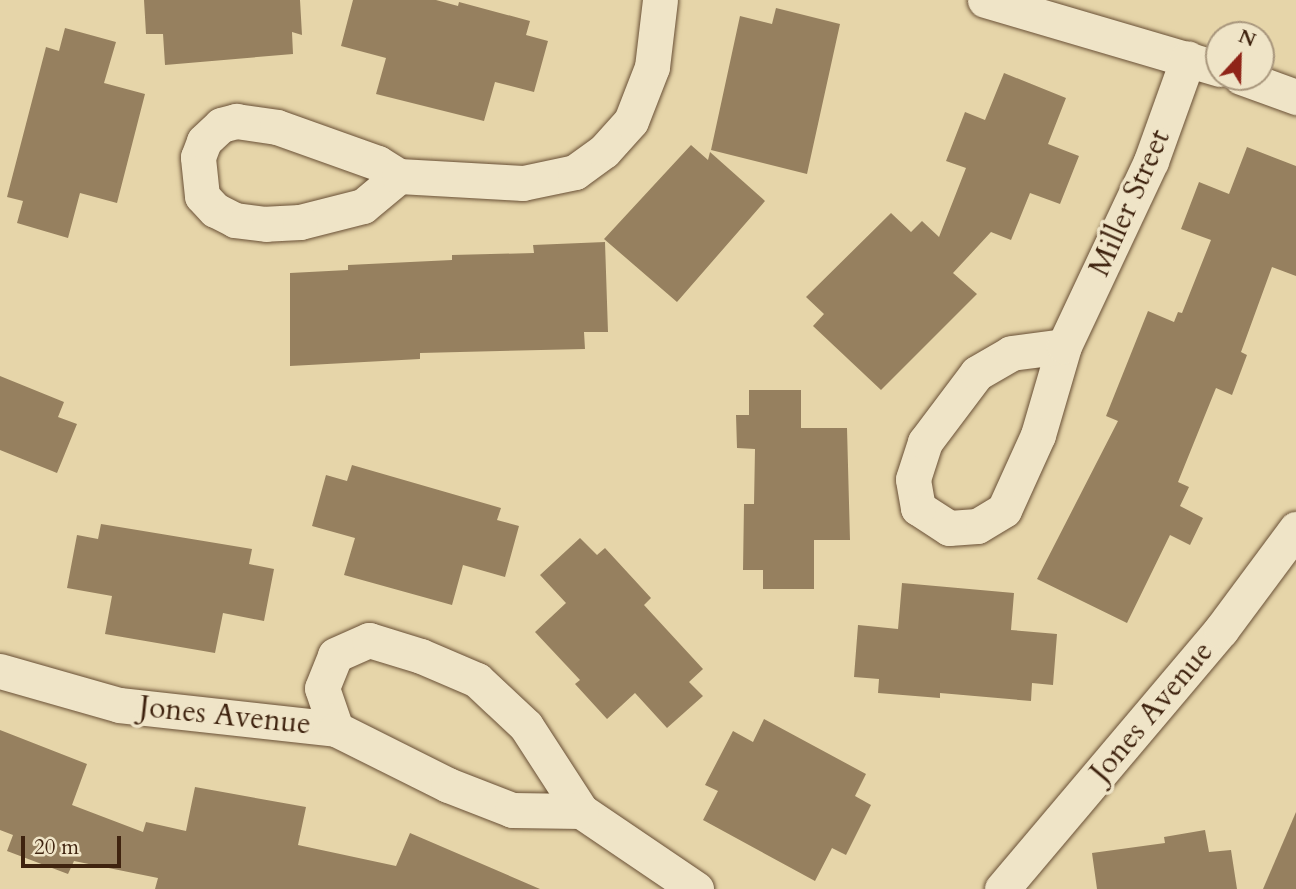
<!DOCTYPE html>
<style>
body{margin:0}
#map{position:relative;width:1296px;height:889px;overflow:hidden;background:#e6d5a9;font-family:Cardo,serif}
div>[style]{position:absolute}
.building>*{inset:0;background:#96805f}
.roads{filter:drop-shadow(0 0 2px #695036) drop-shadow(0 0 2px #695036)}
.minor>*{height:35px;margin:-17.5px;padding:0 17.5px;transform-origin:17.5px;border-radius:17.5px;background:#efe4c7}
span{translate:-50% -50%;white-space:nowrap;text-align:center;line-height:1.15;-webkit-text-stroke:7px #efe4c7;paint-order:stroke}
.street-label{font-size:30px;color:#3f230f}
.north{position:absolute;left:1205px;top:21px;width:70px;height:70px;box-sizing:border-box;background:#efe4c7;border:2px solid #a9977d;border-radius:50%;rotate:22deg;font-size:19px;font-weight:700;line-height:28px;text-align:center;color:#3f230f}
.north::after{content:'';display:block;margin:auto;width:24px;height:32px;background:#8f2418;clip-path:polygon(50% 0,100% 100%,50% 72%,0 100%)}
.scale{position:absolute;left:21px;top:836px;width:100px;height:32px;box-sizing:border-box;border:4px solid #3f230f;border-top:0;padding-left:9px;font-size:21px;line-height:24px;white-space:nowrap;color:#3f230f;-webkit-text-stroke:5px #efe4c7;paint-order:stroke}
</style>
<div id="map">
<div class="building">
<div style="clip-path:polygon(144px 0,300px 0,302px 35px,292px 32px,293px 54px,165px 65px,163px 34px,146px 34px)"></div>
<div style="clip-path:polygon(353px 0,436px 0,458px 6px,459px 2px,530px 21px,526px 35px,548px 41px,534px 92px,495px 82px,484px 121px,376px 94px,386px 58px,341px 46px)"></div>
<div style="clip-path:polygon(776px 8px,840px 24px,807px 174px,711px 150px,740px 16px,772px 24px)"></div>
<div style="clip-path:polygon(65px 28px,116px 42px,104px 83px,145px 94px,117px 203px,80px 193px,68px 238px,17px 223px,23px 201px,7px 197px,46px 47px,59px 51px)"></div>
<div style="clip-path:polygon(1004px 73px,1066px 98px,1048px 144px,1079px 156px,1060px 204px,1030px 193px,1011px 240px,991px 232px,953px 273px,977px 294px,881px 390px,813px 326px,824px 314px,806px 297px,891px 213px,911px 232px,922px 221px,939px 237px,966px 168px,946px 161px,965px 112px,985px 120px)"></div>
<div style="clip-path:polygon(691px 145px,708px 160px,710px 152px,765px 201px,677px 302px,604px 239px)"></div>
<div style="clip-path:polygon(1247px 147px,1296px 166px,1296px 276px,1272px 267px,1241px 352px,1247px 355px,1232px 395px,1216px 388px,1178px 482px,1189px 487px,1180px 506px,1203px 518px,1190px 545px,1170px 535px,1127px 623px,1037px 579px,1118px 421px,1106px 416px,1148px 311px,1174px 322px,1178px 312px,1182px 313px,1211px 240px,1181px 229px,1199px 182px,1229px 194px)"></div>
<div style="clip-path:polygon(605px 242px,608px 332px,584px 332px,585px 349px,420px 353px,420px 359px,290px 366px,290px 273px,348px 270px,348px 265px,452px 260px,452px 255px,534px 253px,533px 245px)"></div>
<div style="clip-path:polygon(0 376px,64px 402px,58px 417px,77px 424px,57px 473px,0 450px)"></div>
<div style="clip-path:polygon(749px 390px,801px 390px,801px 428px,847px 428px,850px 540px,814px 540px,814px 589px,763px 589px,763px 570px,743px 570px,744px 504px,754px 504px,755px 449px,737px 448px,736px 415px,749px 415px)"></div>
<div style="clip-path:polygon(352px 465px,501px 508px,497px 520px,519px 526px,505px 577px,463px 565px,452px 605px,344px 575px,355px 538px,312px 526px,326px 475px,347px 481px)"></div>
<div style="clip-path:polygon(101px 524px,252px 549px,249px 564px,274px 569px,264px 621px,223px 613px,215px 653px,105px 634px,112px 596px,67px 588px,77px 535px,98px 539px)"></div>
<div style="clip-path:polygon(580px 538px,597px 555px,605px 548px,651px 598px,644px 605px,703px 669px,689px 682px,703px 696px,667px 728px,635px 693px,607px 719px,575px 684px,580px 680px,535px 632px,566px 603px,540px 575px)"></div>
<div style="clip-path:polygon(902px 583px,1014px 593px,1011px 630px,1057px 634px,1053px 685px,1032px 683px,1031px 701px,940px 693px,940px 698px,878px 693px,879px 679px,854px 677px,858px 625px,898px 629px)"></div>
<div style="clip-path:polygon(764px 719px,866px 774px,855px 796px,871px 805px,846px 855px,832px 848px,815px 881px,703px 820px,718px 791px,705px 785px,733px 731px,753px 742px)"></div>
<div style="clip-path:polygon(0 730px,87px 764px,72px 805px,143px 832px,146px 822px,186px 831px,195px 787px,306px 807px,298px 845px,396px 866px,410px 833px,540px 889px,155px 889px,158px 878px,74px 861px,68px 874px,7px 851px,13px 835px,0 830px)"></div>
<div style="clip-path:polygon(1296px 812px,1296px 889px,1263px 889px)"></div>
<div style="clip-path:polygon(1205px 830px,1209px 852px,1231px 850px,1237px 889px,1097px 889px,1092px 853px,1165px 843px,1164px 837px)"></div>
</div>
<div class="roads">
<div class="minor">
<div style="left:985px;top:0;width:244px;rotate:16.4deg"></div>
<div style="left:1241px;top:77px;width:59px;rotate:20deg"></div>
<div style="left:399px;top:176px;width:47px;rotate:140.2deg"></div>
<div style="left:363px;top:206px;width:65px;rotate:165.7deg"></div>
<div style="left:300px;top:222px;width:34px;rotate:177deg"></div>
<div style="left:266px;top:224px;width:31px;rotate:-173deg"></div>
<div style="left:235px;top:220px;width:22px;rotate:-153deg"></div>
<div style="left:215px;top:210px;width:19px;rotate:-133deg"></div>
<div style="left:202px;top:196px;width:39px;rotate:-96deg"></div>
<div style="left:198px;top:157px;width:17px;rotate:-69deg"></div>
<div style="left:204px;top:141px;width:23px;rotate:-43deg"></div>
<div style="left:221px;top:125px;width:16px;rotate:-15deg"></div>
<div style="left:236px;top:121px;width:41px;rotate:8.3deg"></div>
<div style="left:277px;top:127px;width:107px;rotate:19.6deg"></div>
<div style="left:378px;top:163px;width:25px;rotate:32deg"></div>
<div style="left:399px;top:176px;width:124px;rotate:3.2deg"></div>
<div style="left:523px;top:183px;width:53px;rotate:-11.9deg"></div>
<div style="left:575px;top:172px;width:36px;rotate:-36deg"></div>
<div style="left:604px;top:151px;width:40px;rotate:-48deg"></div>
<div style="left:631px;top:121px;width:58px;rotate:-68.7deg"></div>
<div style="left:652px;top:67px;width:67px;rotate:-83.2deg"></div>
<div style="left:1064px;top:346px;width:93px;rotate:106.3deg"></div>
<div style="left:1038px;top:435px;width:82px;rotate:114.4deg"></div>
<div style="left:1004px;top:510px;width:31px;rotate:149deg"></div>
<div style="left:977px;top:526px;width:28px;rotate:176deg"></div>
<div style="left:949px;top:528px;width:37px;rotate:-147deg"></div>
<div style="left:918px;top:508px;width:29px;rotate:-100deg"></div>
<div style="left:913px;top:479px;width:39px;rotate:-72deg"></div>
<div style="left:925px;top:442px;width:86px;rotate:-53deg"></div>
<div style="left:977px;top:373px;width:39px;rotate:-30deg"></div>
<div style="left:1011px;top:353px;width:53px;rotate:-7.5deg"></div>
<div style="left:1064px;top:346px;width:204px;rotate:-64.8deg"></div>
<div style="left:1151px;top:161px;width:109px;rotate:-70.2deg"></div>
<div style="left:0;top:671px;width:124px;rotate:15.9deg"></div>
<div style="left:119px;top:705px;width:218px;rotate:6.3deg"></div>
<div style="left:336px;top:729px;width:43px;rotate:-108.9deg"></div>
<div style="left:322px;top:688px;width:35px;rotate:-68deg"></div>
<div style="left:335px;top:655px;width:37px;rotate:-24deg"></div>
<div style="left:369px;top:640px;width:54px;rotate:17.1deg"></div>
<div style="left:421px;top:656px;width:61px;rotate:23.2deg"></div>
<div style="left:477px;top:680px;width:67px;rotate:43.2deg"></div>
<div style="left:526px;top:726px;width:101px;rotate:57.1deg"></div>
<div style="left:581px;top:811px;width:139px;rotate:34.1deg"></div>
<div style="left:336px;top:729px;width:125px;rotate:26.6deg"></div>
<div style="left:448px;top:785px;width:69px;rotate:21.3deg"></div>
<div style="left:512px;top:810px;width:69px;rotate:0.8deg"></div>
<div style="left:1002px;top:889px;width:339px;rotate:-49.8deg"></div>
<div style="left:1221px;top:630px;width:126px;rotate:-53.4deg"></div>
</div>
</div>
<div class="street-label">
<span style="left:1130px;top:203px;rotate:-66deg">Miller Street</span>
<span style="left:1152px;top:712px;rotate:-50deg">Jones Avenue</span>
<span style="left:225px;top:716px;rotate:6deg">Jones Avenue</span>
</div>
<div class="north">N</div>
<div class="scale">20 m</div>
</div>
